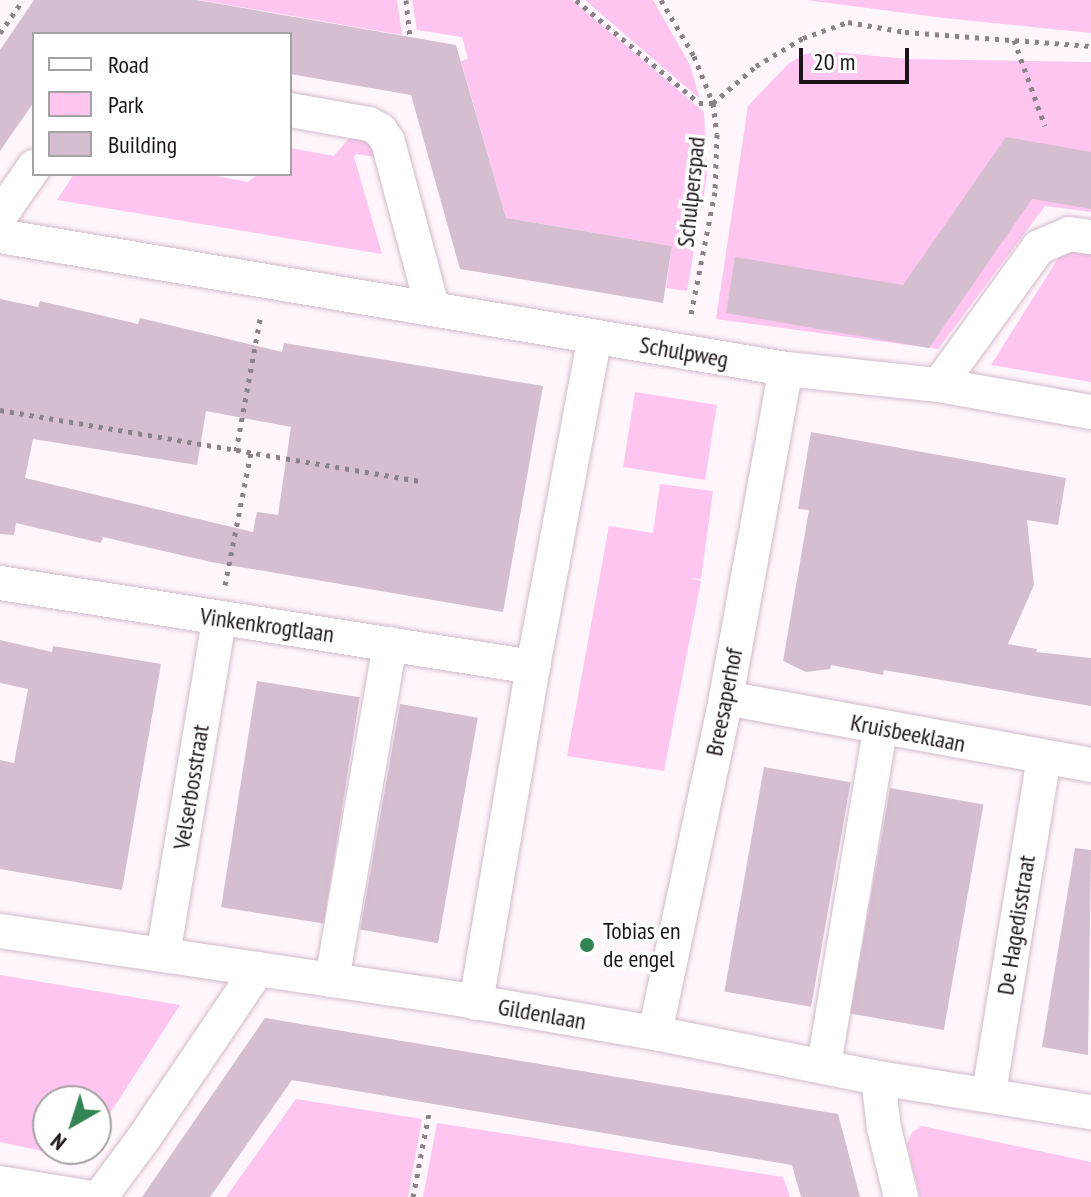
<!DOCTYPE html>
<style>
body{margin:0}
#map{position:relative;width:1091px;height:1197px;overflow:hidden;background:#fff5fc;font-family:"PT Sans Narrow",sans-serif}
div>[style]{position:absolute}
.green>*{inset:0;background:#ffc5f1;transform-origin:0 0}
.building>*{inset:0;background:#d5becf;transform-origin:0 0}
.path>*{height:5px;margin-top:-2.5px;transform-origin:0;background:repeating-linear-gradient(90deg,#8c838a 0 4px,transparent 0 10px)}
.roads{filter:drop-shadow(0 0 2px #d1bacb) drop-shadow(0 0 2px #d1bacb)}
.minor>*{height:34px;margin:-17px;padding:0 17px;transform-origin:17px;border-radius:17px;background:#fff}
.dots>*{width:22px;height:22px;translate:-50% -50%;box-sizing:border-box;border:4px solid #fff;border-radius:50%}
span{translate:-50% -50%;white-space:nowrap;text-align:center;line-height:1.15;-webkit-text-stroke:7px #fff;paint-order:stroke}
.street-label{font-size:24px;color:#1c141a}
.poi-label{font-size:24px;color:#1c141a}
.left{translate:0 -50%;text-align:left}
.legend{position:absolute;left:32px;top:32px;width:260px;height:144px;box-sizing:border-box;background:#fff;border:2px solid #a4a1a3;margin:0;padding:10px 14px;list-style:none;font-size:24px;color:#1c141a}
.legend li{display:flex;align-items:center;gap:16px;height:40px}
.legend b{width:40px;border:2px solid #a4a1a3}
.north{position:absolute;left:32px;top:1085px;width:80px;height:80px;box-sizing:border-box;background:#fff;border:2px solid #a4a1a3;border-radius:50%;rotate:219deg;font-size:22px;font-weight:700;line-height:32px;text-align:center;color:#1c141a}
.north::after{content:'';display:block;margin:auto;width:28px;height:36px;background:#328455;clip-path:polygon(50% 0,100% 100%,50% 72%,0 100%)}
.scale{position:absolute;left:799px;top:48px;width:110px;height:36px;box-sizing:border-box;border:4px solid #1c141a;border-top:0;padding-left:10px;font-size:24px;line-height:28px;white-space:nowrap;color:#1c141a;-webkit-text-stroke:6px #fff;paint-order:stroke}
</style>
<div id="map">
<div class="green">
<div style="clip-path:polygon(200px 0,397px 0,402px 35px)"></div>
<div style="clip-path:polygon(412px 0,572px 0,704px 112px,707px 176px,687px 291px,666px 288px,672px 246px,506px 218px,461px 61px,468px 59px,462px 37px,417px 30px)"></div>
<div style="clip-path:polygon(585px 0,653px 0,690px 65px,700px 99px)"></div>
<div style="clip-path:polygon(806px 0,1091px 0,1091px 33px,944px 18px)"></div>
<div style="clip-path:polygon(821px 51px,908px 59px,1091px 62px,1091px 212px,1045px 206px,938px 349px,716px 319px,748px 106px,789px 63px,805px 54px)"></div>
<div style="clip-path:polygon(354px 132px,363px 135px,378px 157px,356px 154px,354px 157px,382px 254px,57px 200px,74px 174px,205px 174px,248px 182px,258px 174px,290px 174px,290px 148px,334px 156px)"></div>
<div style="clip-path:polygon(1064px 249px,1091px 254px,1091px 382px,991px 365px)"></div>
<div style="left:635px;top:392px;width:83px;height:76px;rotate:9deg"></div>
<div style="clip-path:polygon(660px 484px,713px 491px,701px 579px,690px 578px,701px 581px,664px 771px,567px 756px,609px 526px,653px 533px)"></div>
<div style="clip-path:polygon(0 975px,180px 1005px,96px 1135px,96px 1101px,48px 1101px,48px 1149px,86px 1149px,84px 1153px,70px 1157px,0 1142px)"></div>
<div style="clip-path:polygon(296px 1099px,422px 1119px,408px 1197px,226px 1197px)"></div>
<div style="clip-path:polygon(437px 1123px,783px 1177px,790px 1197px,423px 1197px)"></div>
<div style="clip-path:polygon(922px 1126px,1091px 1162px,1091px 1197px,920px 1197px,907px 1144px,912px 1132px)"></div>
</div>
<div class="building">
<div style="clip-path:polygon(34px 0,197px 0,456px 45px,506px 218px,672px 246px,663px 303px,460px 269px,411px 95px,290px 74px,290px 34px,34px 34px,34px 102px,0 151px,0 50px)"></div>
<div style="clip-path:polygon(1006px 137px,1091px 152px,1091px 209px,1032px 199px,929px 348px,726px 313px,735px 257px,903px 285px)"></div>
<div style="clip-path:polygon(evenodd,0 299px,38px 307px,40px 301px,138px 324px,140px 318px,282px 352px,284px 343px,543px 386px,503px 612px,211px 562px,103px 537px,101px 543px,16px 523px,14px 535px,0 534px,0 299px,206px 411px,291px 427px,278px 515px,257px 512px,253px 532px,25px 478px,33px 439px,197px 465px,206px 411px)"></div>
<div style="clip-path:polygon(811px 432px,1066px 478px,1058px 525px,1027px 520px,1034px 585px,1008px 644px,1037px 649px,1036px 652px,1091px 658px,1091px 706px,884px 670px,883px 675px,831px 665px,830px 669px,806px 672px,783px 661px,809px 510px,798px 509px)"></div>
<div style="clip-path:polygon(0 640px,52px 652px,53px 646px,161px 664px,122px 890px,0 869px,0 760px,14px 763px,28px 689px,0 683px)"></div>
<div style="left:257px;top:681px;width:104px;height:229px;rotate:9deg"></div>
<div style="left:400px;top:704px;width:79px;height:229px;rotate:10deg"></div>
<div style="left:764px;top:767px;width:88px;height:228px;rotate:10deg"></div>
<div style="left:890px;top:788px;width:95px;height:229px;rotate:10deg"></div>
<div style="clip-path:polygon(1075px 848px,1091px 850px,1088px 1055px,1042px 1047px)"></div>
<div style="clip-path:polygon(265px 1018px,838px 1114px,860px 1197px,801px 1197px,792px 1165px,292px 1080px,210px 1197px,142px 1197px)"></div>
</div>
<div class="path">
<div style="left:406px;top:0;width:37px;rotate:84deg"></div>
<div style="left:576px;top:0;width:160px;rotate:39.9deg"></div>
<div style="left:699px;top:103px;width:14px"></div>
<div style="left:713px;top:103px;width:57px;rotate:-40.7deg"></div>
<div style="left:756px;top:66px;width:55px;rotate:-30.8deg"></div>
<div style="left:803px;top:38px;width:48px;rotate:-19.6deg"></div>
<div style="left:848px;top:22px;width:58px;rotate:10deg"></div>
<div style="left:905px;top:32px;width:187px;rotate:4.3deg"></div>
<div style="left:661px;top:0;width:65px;rotate:59.5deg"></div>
<div style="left:694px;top:56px;width:51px;rotate:68deg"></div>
<div style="left:713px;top:103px;width:31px;rotate:83deg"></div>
<div style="left:717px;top:134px;width:58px;rotate:92deg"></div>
<div style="left:715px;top:192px;width:129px;rotate:101.1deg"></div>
<div style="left:0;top:33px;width:40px;rotate:-55.1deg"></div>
<div style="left:1014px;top:40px;width:91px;rotate:70.2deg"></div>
<div style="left:0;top:410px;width:424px;rotate:9.6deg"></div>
<div style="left:236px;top:451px;width:139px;rotate:-79.7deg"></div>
<div style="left:225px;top:585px;width:135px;rotate:-78.9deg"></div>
<div style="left:413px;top:1197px;width:86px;rotate:-79.2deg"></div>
</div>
<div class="roads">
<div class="minor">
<div style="left:290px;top:110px;width:80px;rotate:10deg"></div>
<div style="left:369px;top:124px;width:13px;rotate:29deg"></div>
<div style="left:380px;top:130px;width:14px;rotate:56deg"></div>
<div style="left:388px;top:142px;width:170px;rotate:75deg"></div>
<div style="left:0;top:216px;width:60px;rotate:-55.2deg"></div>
<div style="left:0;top:236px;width:797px;rotate:9.6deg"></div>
<div style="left:786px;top:369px;width:154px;rotate:6deg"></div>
<div style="left:939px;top:385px;width:154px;rotate:10.1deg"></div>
<div style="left:939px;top:385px;width:170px;rotate:-54.1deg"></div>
<div style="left:1039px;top:247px;width:33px;rotate:-23deg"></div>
<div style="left:1069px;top:234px;width:22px;rotate:8deg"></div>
<div style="left:0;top:583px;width:540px;rotate:8.96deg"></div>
<div style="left:726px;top:698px;width:371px;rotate:10.4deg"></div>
<div style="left:0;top:931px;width:457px;rotate:8.4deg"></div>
<div style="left:452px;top:998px;width:206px;rotate:9.8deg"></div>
<div style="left:655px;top:1033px;width:227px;rotate:11.4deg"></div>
<div style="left:878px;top:1078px;width:216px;rotate:9.1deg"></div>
<div style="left:163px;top:955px;width:341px;rotate:-80.5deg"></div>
<div style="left:332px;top:980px;width:341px;rotate:-80.2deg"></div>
<div style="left:476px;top:1003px;width:341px;rotate:-80.4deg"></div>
<div style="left:533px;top:667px;width:336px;rotate:-79.4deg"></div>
<div style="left:655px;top:1033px;width:342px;rotate:-78deg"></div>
<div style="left:726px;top:698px;width:334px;rotate:-79.7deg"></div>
<div style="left:824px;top:1065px;width:341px;rotate:-80.5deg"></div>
<div style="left:878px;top:1078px;width:50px;rotate:83.2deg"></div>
<div style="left:884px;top:1128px;width:71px;rotate:76.2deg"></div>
<div style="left:989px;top:1093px;width:339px;rotate:-80.7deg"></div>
<div style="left:0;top:1183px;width:87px;rotate:9.2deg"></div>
<div style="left:100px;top:1197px;width:74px;rotate:-53.3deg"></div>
<div style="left:144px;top:1138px;width:204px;rotate:-56deg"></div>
</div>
</div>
<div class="dots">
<div style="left:587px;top:945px;background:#328455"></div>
</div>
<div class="street-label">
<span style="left:691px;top:192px;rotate:-84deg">Schulperspad</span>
<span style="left:684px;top:352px;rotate:10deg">Schulpweg</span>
<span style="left:267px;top:625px;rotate:8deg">Vinkenkrogtlaan</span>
<span style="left:724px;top:702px;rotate:-79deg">Breesaperhof</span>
<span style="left:908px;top:733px;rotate:11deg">Kruisbeeklaan</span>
<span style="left:191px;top:787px;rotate:-81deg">Velserbosstraat</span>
<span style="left:1016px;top:925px;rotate:-81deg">De Hagedisstraat</span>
<span style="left:542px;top:1014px;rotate:10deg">Gildenlaan</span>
</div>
<div class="poi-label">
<span class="left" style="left:603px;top:945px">Tobias en<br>de engel</span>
</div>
<ul class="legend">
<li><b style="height:10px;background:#fff"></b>Road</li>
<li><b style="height:22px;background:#ffc5f1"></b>Park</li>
<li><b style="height:22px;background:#d5becf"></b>Building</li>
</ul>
<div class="north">N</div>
<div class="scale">20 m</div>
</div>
